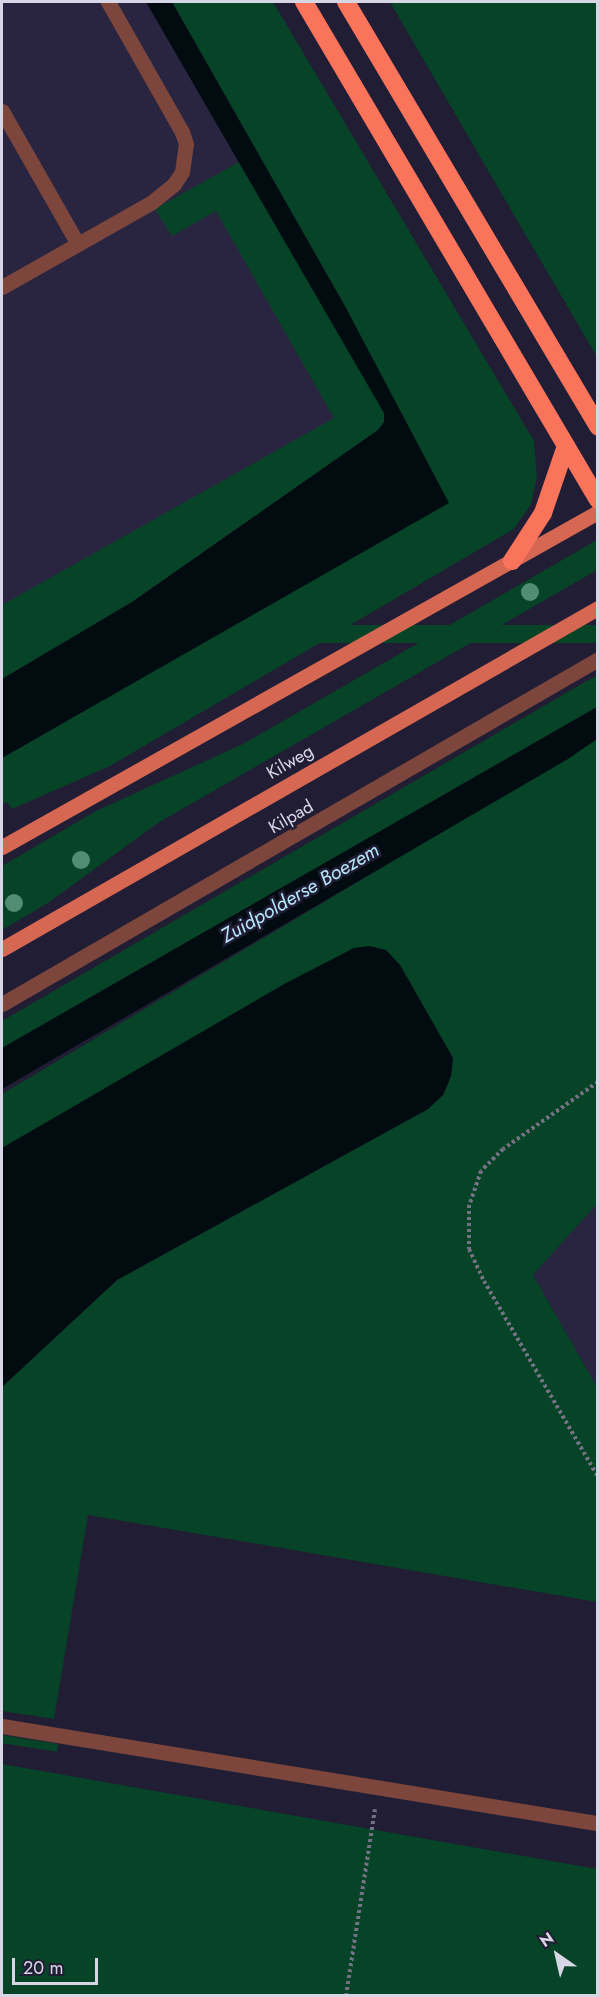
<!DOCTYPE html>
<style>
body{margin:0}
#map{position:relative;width:599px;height:1997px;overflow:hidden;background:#201d34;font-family:Jost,sans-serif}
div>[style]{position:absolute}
.built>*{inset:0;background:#292541}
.green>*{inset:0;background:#074326;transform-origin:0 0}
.water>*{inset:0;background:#010b10}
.path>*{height:4px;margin-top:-2px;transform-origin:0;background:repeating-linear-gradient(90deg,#747285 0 3px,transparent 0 6px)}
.minor>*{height:15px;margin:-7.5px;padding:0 7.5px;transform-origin:7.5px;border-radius:7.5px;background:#7c463c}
.major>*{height:15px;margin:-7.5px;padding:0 7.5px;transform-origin:7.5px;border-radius:7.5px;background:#d66752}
.highway>*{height:18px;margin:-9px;padding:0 9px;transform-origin:9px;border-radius:9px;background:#fa735b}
.trees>*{width:18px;height:18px;margin:-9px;border-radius:50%;background:#508d73}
span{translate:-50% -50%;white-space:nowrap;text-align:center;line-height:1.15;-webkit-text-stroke:5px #201d34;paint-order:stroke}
.street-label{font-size:18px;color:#d6d6e5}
.water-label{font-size:20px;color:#b7e8fb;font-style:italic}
.frame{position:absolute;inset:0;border:3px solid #d6d6e5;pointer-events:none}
.north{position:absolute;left:527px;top:1925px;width:60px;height:60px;-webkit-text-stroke:4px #201d34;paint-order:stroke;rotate:326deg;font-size:16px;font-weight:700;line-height:24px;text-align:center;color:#d6d6e5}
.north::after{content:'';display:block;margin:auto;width:21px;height:27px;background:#d6d6e5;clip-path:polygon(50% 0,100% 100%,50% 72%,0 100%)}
.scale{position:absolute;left:12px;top:1958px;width:86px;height:27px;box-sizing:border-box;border:3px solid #d6d6e5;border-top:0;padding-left:8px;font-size:18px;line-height:21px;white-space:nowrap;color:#d6d6e5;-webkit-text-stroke:4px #201d34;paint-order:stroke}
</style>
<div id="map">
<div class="built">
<div style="clip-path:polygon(2px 2px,152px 2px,399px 428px,147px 603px,2px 686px)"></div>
<div style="clip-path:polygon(597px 1204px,597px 1387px,533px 1275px)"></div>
</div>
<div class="green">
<div style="clip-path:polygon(172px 2px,273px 2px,534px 441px,537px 477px,531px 504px,514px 529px,110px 766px,12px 809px,7px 802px,2px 805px,2px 758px,425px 514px,346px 308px)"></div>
<div style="clip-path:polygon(390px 2px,597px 2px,597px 357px,493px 179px)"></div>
<div style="clip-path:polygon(239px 162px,385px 413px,384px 422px,378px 430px,132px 602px,2px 679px,2px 605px,334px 418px,216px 211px,172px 236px,155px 209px)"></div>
<div style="clip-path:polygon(597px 540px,597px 570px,158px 823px,48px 903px,2px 930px,2px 866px,96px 811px,243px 744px)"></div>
<div style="left:597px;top:625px;width:18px;height:686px;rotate:90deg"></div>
<div style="clip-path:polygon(597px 675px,597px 707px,2px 1048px,2px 1021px)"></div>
<div style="clip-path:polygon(597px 739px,597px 1204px,533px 1275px,597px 1387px,597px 1602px,88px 1515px,54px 1719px,2px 1711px,2px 1387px,117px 1280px,428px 1109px,443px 1095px,451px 1076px,453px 1058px,400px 965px,354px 948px,2px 1148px,2px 1094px)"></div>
<div style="left:2px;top:1735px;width:57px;height:8px;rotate:9deg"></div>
<div style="clip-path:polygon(2px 1764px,597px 1869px,597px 1995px,2px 1995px)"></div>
</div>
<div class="water">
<div style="clip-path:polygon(146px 2px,172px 2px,346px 308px,449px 503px,2px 758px,2px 679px,132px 602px,378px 430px,384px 422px,384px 413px)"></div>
<div style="clip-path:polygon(597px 707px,597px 739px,568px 759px,2px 1089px,2px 1048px)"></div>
<div style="clip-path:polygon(369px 946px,386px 950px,400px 965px,453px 1058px,451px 1076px,443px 1095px,428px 1109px,117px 1280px,2px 1387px,2px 1148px,286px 983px,354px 948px)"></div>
</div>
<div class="path">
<div style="left:598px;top:1082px;width:116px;rotate:144.8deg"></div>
<div style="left:503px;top:1149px;width:31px;rotate:135deg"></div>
<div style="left:481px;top:1171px;width:36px;rotate:109deg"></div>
<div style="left:469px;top:1205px;width:44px;rotate:90deg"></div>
<div style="left:469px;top:1249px;width:35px;rotate:65deg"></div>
<div style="left:484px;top:1281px;width:227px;rotate:59.8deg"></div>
<div style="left:346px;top:1996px;width:189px;rotate:-81.2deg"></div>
</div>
<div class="minor">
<div style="left:2px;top:111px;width:153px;rotate:60.3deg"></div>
<div style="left:2px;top:287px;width:172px;rotate:-29.5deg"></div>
<div style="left:152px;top:202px;width:28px;rotate:-39deg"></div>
<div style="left:174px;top:184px;width:14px;rotate:-56deg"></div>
<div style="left:182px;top:172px;width:28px;rotate:-82deg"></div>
<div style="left:186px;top:144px;width:13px;rotate:-108deg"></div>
<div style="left:182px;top:132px;width:150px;rotate:-119.6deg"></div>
<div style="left:2px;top:1004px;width:689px;rotate:-30.06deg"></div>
<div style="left:2px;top:1726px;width:602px;rotate:9.27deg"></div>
</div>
<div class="major">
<div style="left:2px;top:847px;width:684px;rotate:-29.34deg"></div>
<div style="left:2px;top:949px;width:687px;rotate:-29.78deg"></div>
</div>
<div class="highway">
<div style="left:304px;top:2px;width:578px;rotate:59.44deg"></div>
<div style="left:346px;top:2px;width:494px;rotate:59.3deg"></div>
<div style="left:512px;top:561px;width:57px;rotate:-57.1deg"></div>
<div style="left:543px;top:513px;width:71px;rotate:-71.1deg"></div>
</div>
<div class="trees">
<div style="left:530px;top:592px"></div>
<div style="left:81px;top:860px"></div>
<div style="left:14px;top:903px"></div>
</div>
<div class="street-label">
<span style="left:290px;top:762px;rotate:-30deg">Kilweg</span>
<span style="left:291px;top:817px;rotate:-30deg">Kilpad</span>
</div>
<div class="water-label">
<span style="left:300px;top:893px;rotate:-30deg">Zuidpolderse Boezem</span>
</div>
<div class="frame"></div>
<div class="north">N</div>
<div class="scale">20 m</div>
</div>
